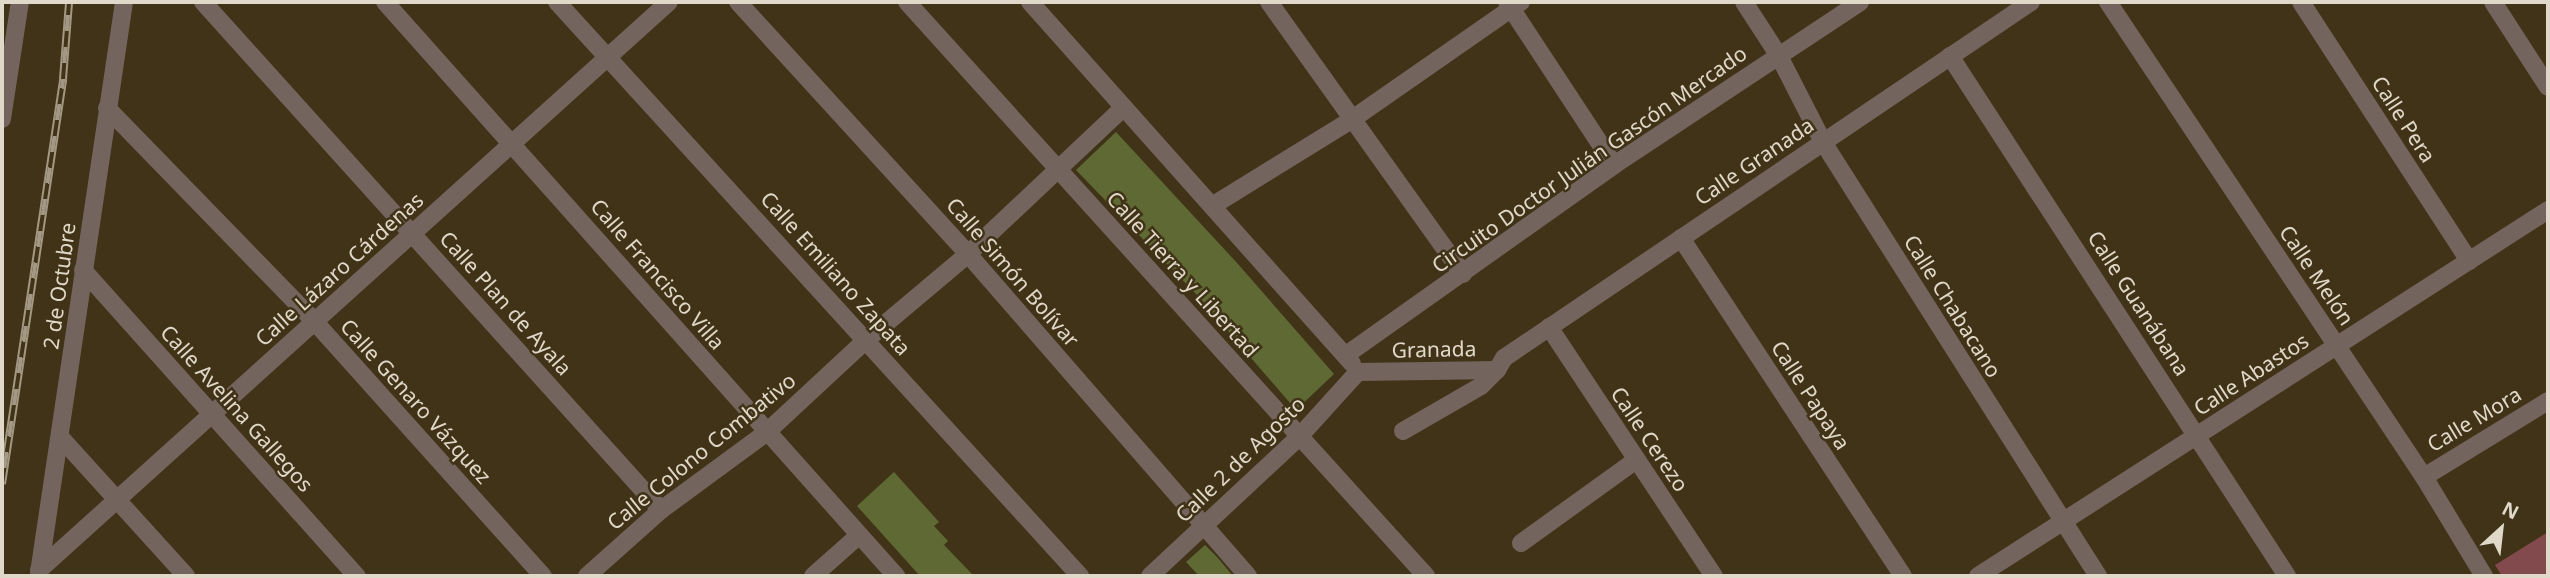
<!DOCTYPE html>
<meta charset="utf-8">
<style>
body{margin:0}
#map{position:relative;width:2550px;height:578px;overflow:hidden;background:#403317;font-family:"Noto Sans",sans-serif}
div>[style]{position:absolute}
.green>*{inset:0;background:#834a4e}
.building>*{inset:0;background:#5f6933}
.minor>*{height:18px;margin:-9px;padding:0 9px;transform-origin:9px;border-radius:9px;background:#73655e}
.rail>*{height:8px;margin-top:-4px;transform-origin:0;background:repeating-linear-gradient(90deg,#403317 0 16px,#a29883 0 32px);box-sizing:border-box;border-block:2px solid #a29883}
span{translate:-50% -50%;white-space:nowrap;text-align:center;line-height:1.15;-webkit-text-stroke:5px #403317;paint-order:stroke}
.street-label{font-size:21px;color:#e0d8c8}
.frame{position:absolute;inset:0;border:4px solid #e0d8c8;pointer-events:none}
.north{position:absolute;left:2466px;top:494px;width:70px;height:70px;-webkit-text-stroke:5px #403317;paint-order:stroke;rotate:27deg;font-size:19px;font-weight:700;line-height:28px;text-align:center;color:#e0d8c8}
.north::after{content:'';display:block;margin:auto;width:24px;height:32px;background:#e0d8c8;clip-path:polygon(50% 0,100% 100%,50% 72%,0 100%)}
</style>
<div id="map">
<div class="green">
<div style="clip-path:polygon(2548px 532px,2548px 576px,2502px 576px,2495px 565px)"></div>
</div>
<div class="building">
<div style="clip-path:polygon(1116px 132px,1238px 264px,1334px 374px,1296px 410px,1196px 294px,1076px 170px)"></div>
<div style="clip-path:polygon(894px 472px,939px 522px,934px 526px,948px 541px,944px 545px,974px 576px,920px 576px,857px 506px)"></div>
<div style="clip-path:polygon(1205px 545px,1217px 557px,1233px 576px,1199px 576px,1186px 562px)"></div>
</div>
<div class="minor">
<div style="left:203px;top:2px;width:684px;rotate:47.96deg"></div>
<div style="left:385px;top:2px;width:769px;rotate:48.32deg"></div>
<div style="left:557px;top:2px;width:777px;rotate:47.66deg"></div>
<div style="left:738px;top:2px;width:341px;rotate:47.6deg"></div>
<div style="left:968px;top:254px;width:427px;rotate:49deg"></div>
<div style="left:907px;top:2px;width:774px;rotate:47.88deg"></div>
<div style="left:1030px;top:2px;width:484px;rotate:48.3deg"></div>
<div style="left:1269px;top:2px;width:334px;rotate:54.5deg"></div>
<div style="left:1507px;top:2px;width:195px;rotate:56.7deg"></div>
<div style="left:1744px;top:2px;width:64px;rotate:57.1deg"></div>
<div style="left:1779px;top:56px;width:97px;rotate:62.9deg"></div>
<div style="left:1823px;top:142px;width:514px;rotate:57.64deg"></div>
<div style="left:2108px;top:2px;width:571px;rotate:56.37deg"></div>
<div style="left:2424px;top:477px;width:116px;rotate:58.8deg"></div>
<div style="left:2301px;top:2px;width:309px;rotate:57deg"></div>
<div style="left:2493px;top:2px;width:101px;rotate:57.1deg"></div>
<div style="left:1950px;top:56px;width:620px;rotate:57.05deg"></div>
<div style="left:107px;top:108px;width:298px;rotate:45.8deg"></div>
<div style="left:315px;top:322px;width:341px;rotate:48.1deg"></div>
<div style="left:2px;top:119px;width:118px;rotate:-81.3deg"></div>
<div style="left:1212px;top:206px;width:163px;rotate:-31.7deg"></div>
<div style="left:1351px;top:120px;width:207px;rotate:-34.8deg"></div>
<div style="left:1681px;top:238px;width:404px;rotate:56.7deg"></div>
<div style="left:83px;top:270px;width:411px;rotate:48.2deg"></div>
<div style="left:1549px;top:327px;width:299px;rotate:56.5deg"></div>
<div style="left:1346px;top:355px;width:329px;rotate:-35.3deg"></div>
<div style="left:1614px;top:165px;width:295px;rotate:-33.5deg"></div>
<div style="left:1358px;top:372px;width:139px;rotate:-0.8deg"></div>
<div style="left:1497px;top:370px;width:14px;rotate:-60deg"></div>
<div style="left:1504px;top:358px;width:636px;rotate:-34.04deg"></div>
<div style="left:1403px;top:431px;width:90px;rotate:-30deg"></div>
<div style="left:1481px;top:386px;width:23px;rotate:-45deg"></div>
<div style="left:61px;top:438px;width:186px;rotate:47.8deg"></div>
<div style="left:2424px;top:477px;width:145px;rotate:-31.5deg"></div>
<div style="left:1521px;top:543px;width:142px;rotate:-35.8deg"></div>
<div style="left:39px;top:570px;width:848px;rotate:-42.04deg"></div>
<div style="left:39px;top:573px;width:577px;rotate:-81.53deg"></div>
<div style="left:587px;top:576px;width:99px;rotate:-41.7deg"></div>
<div style="left:661px;top:510px;width:132px;rotate:-36.3deg"></div>
<div style="left:767px;top:432px;width:135px;rotate:-42.9deg"></div>
<div style="left:866px;top:340px;width:133px;rotate:-40.1deg"></div>
<div style="left:968px;top:254px;width:214px;rotate:-43.3deg"></div>
<div style="left:813px;top:576px;width:60px;rotate:-41.6deg"></div>
<div style="left:1150px;top:576px;width:204px;rotate:-43deg"></div>
<div style="left:1299px;top:437px;width:88px;rotate:-47.8deg"></div>
<div style="left:1978px;top:576px;width:677px;rotate:-32.7deg"></div>
</div>
<div class="rail">
<div style="left:2px;top:484px;width:410px;rotate:-81.4deg"></div>
<div style="left:63px;top:79px;width:77px;rotate:-85.5deg"></div>
</div>
<div class="street-label">
<span style="left:2404px;top:119px;rotate:57deg">Calle Pera</span>
<span style="left:1589px;top:159px;rotate:-35deg">Circuito Doctor Julián Gascón Mercado</span>
<span style="left:1754px;top:161px;rotate:-34deg">Calle Granada</span>
<span style="left:339px;top:269px;rotate:-42deg">Calle Lázaro Cárdenas</span>
<span style="left:1013px;top:272px;rotate:49deg">Calle Simón Bolívar</span>
<span style="left:836px;top:273px;rotate:48deg">Calle Emiliano Zapata</span>
<span style="left:658px;top:274px;rotate:49deg">Calle Francisco Villa</span>
<span style="left:1183px;top:274px;rotate:48deg">Calle Tierra y Libertad</span>
<span style="left:2317px;top:275px;rotate:56deg">Calle Melón</span>
<span style="left:59px;top:286px;rotate:-82deg">2 de Octubre</span>
<span style="left:506px;top:303px;rotate:48deg">Calle Plan de Ayala</span>
<span style="left:2139px;top:303px;rotate:57deg">Calle Guanábana</span>
<span style="left:1953px;top:306px;rotate:58deg">Calle Chabacano</span>
<span style="left:1434px;top:349px;rotate:-1deg">Granada</span>
<span style="left:2251px;top:374px;rotate:-33deg">Calle Abastos</span>
<span style="left:1811px;top:395px;rotate:57deg">Calle Papaya</span>
<span style="left:416px;top:401px;rotate:48deg">Calle Genaro Vázquez</span>
<span style="left:237px;top:408px;rotate:48deg">Calle Avelina Gallegos</span>
<span style="left:2474px;top:419px;rotate:-31deg">Calle Mora</span>
<span style="left:1650px;top:439px;rotate:56deg">Calle Cerezo</span>
<span style="left:701px;top:451px;rotate:-39deg">Calle Colono Combativo</span>
<span style="left:1240px;top:459px;rotate:-44deg">Calle 2 de Agosto</span>
</div>
<div class="frame"></div>
<div class="north">N</div>
</div>
